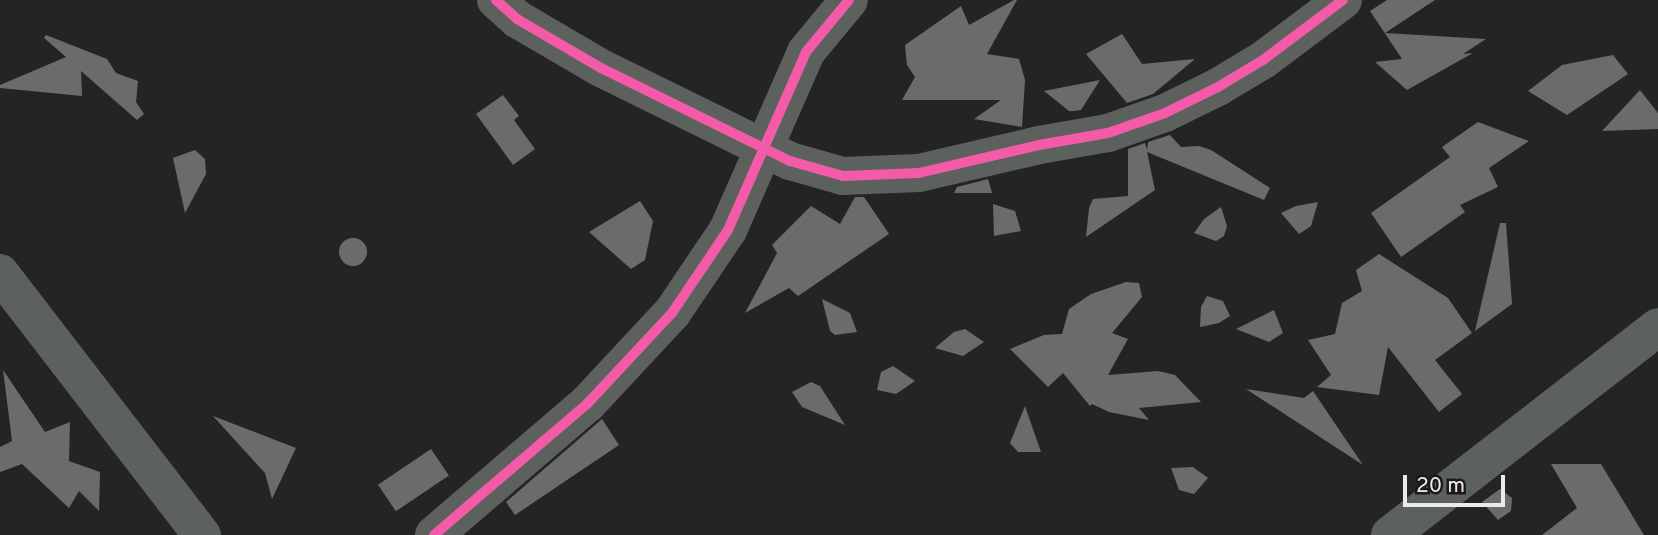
<!DOCTYPE html>
<style>
body{margin:0}
#map{position:relative;width:1658px;height:535px;overflow:hidden;background:#252424;font-family:Overpass,sans-serif}
div>[style]{position:absolute}
.building>*{inset:0;background:#6c6b6c;transform-origin:0 0}
.round{border-radius:50%}
.minor>*{height:38px;margin:-19px;padding:0 19px;transform-origin:19px;border-radius:19px;background:#5d615d}
.cycleway>*{height:10px;margin:-5px;padding:0 5px;transform-origin:5px;border-radius:5px;background:#f35aa7}
span{translate:-50% -50%;white-space:nowrap;text-align:center;line-height:1.15;-webkit-text-stroke:7px #1d191a;paint-order:stroke}
.scale{position:absolute;left:1403px;top:475px;width:102px;height:32px;box-sizing:border-box;border:4px solid #eceaea;border-top:0;padding-left:9px;font-size:21px;line-height:24px;white-space:nowrap;color:#eceaea;-webkit-text-stroke:5px #1d191a;paint-order:stroke}
</style>
<div id="map">
<div class="building">
<div style="clip-path:polygon(1014px 0,1017px 0,987px 54px,1019px 59px,1025px 80px,1022px 127px,974px 119px,1001px 100px,902px 100px,915px 77px,907px 65px,905px 45px,961px 6px,969px 25px)"></div>
<div style="clip-path:polygon(1387px 0,1435px 0,1385px 33px,1486px 39px,1463px 54px,1473px 53px,1407px 90px,1375px 62px,1402px 59px,1370px 11px)"></div>
<div style="clip-path:polygon(1122px 34px,1142px 64px,1195px 59px,1153px 94px,1127px 103px,1086px 54px)"></div>
<div style="clip-path:polygon(46px 35px,107px 59px,116px 73px,138px 81px,136px 102px,144px 114px,137px 120px,81px 71px,82px 96px,0 88px,0 85px,66px 57px,44px 38px)"></div>
<div style="clip-path:polygon(1613px 55px,1628px 74px,1567px 115px,1528px 91px,1562px 65px)"></div>
<div style="clip-path:polygon(1100px 80px,1081px 110px,1075px 111px,1069px 111px,1044px 91px)"></div>
<div style="clip-path:polygon(1640px 90px,1658px 113px,1658px 129px,1602px 131px)"></div>
<div style="clip-path:polygon(503px 95px,519px 116px,514px 120px,535px 149px,513px 165px,476px 114px)"></div>
<div style="clip-path:polygon(1478px 122px,1529px 141px,1489px 168px,1498px 187px,1460px 205px,1465px 212px,1401px 257px,1371px 213px,1450px 157px,1442px 147px)"></div>
<div style="clip-path:polygon(1170px 135px,1181px 147px,1199px 146px,1211px 150px,1270px 188px,1264px 200px,1147px 152px,1155px 190px,1086px 237px,1089px 208px,1093px 199px,1128px 196px,1128px 149px,1145px 143px,1147px 150px,1148px 142px)"></div>
<div style="clip-path:polygon(195px 150px,205px 159px,206px 174px,185px 213px,173px 158px)"></div>
<div style="clip-path:polygon(988px 179px,992px 193px,954px 193px,957px 187px)"></div>
<div style="clip-path:polygon(855px 197px,864px 197px,889px 234px,798px 296px,789px 288px,745px 313px,777px 253px,772px 245px,811px 206px,840px 224px)"></div>
<div style="clip-path:polygon(640px 201px,653px 221px,645px 260px,631px 269px,589px 232px)"></div>
<div style="clip-path:polygon(1318px 202px,1311px 226px,1299px 234px,1281px 213px,1296px 206px)"></div>
<div style="clip-path:polygon(993px 204px,1015px 211px,1021px 231px,994px 236px)"></div>
<div style="clip-path:polygon(1221px 207px,1227px 226px,1224px 236px,1216px 241px,1194px 233px,1204px 219px)"></div>
<div style="clip-path:polygon(1500px 223px,1506px 223px,1512px 304px,1475px 331px)"></div>
<div class="round" style="left:339px;top:238px;width:28px;height:28px"></div>
<div style="clip-path:polygon(1379px 254px,1448px 298px,1472px 333px,1435px 360px,1462px 394px,1439px 412px,1388px 347px,1379px 395px,1317px 387px,1331px 375px,1308px 340px,1335px 334px,1342px 303px,1362px 291px,1356px 270px)"></div>
<div style="clip-path:polygon(1126px 282px,1139px 283px,1142px 297px,1112px 333px,1128px 339px,1108px 375px,1158px 371px,1175px 375px,1201px 402px,1139px 408px,1149px 420px,1109px 412px,1092px 404px,1090px 406px,1063px 373px,1048px 387px,1010px 349px,1044px 335px,1062px 334px,1069px 309px,1091px 294px)"></div>
<div style="clip-path:polygon(1207px 296px,1223px 301px,1230px 316px,1219px 323px,1200px 327px,1201px 307px)"></div>
<div style="clip-path:polygon(822px 299px,850px 313px,857px 332px,835px 335px,830px 331px)"></div>
<div style="clip-path:polygon(1274px 310px,1283px 333px,1269px 342px,1236px 329px)"></div>
<div style="clip-path:polygon(965px 329px,984px 342px,963px 356px,935px 348px,954px 332px)"></div>
<div style="clip-path:polygon(893px 366px,915px 381px,896px 394px,877px 390px,881px 372px)"></div>
<div style="clip-path:polygon(3px 370px,45px 432px,70px 422px,69px 461px,100px 472px,99px 511px,79px 491px,69px 508px,22px 464px,0 472px,0 447px,12px 441px)"></div>
<div style="clip-path:polygon(811px 382px,820px 386px,845px 425px,802px 407px,792px 392px)"></div>
<div style="clip-path:polygon(1246px 389px,1304px 398px,1313px 391px,1363px 465px)"></div>
<div style="clip-path:polygon(1025px 406px,1041px 452px,1018px 452px,1010px 443px)"></div>
<div style="clip-path:polygon(213px 416px,296px 448px,272px 499px,265px 473px)"></div>
<div style="clip-path:polygon(602px 419px,619px 445px,515px 515px,506px 502px)"></div>
<div style="left:431px;top:449px;width:32px;height:64px;rotate:56deg"></div>
<div style="clip-path:polygon(1551px 464px,1601px 464px,1644px 535px,1542px 535px,1577px 508px)"></div>
<div style="clip-path:polygon(1193px 467px,1208px 478px,1194px 494px,1179px 490px,1171px 468px)"></div>
<div style="clip-path:polygon(1500px 489px,1512px 498px,1511px 511px,1498px 520px,1482px 502px)"></div>
</div>
<div class="minor">
<div style="left:496px;top:0;width:28px;rotate:42deg"></div>
<div style="left:517px;top:19px;width:97px;rotate:30.3deg"></div>
<div style="left:601px;top:68px;width:211px;rotate:26.2deg"></div>
<div style="left:790px;top:161px;width:55px;rotate:15.8deg"></div>
<div style="left:843px;top:176px;width:76px;rotate:-2.3deg"></div>
<div style="left:919px;top:173px;width:123px;rotate:-13.1deg"></div>
<div style="left:1039px;top:145px;width:70px;rotate:-9.9deg"></div>
<div style="left:1108px;top:133px;width:60px;rotate:-19.3deg"></div>
<div style="left:1165px;top:113px;width:59px;rotate:-26.1deg"></div>
<div style="left:1218px;top:87px;width:52px;rotate:-31deg"></div>
<div style="left:1263px;top:60px;width:100px;rotate:-36.9deg"></div>
<div style="left:0;top:273px;width:331px;rotate:52.4deg"></div>
<div style="left:434px;top:535px;width:201px;rotate:-40.6deg"></div>
<div style="left:587px;top:404px;width:125px;rotate:-47deg"></div>
<div style="left:672px;top:313px;width:100px;rotate:-56deg"></div>
<div style="left:728px;top:230px;width:194px;rotate:-66.3deg"></div>
<div style="left:806px;top:52px;width:67px;rotate:-50.4deg"></div>
<div style="left:1390px;top:535px;width:339px;rotate:-37.8deg"></div>
</div>
<div class="cycleway">
<div style="left:496px;top:0;width:28px;rotate:42deg"></div>
<div style="left:517px;top:19px;width:97px;rotate:30.3deg"></div>
<div style="left:601px;top:68px;width:211px;rotate:26.2deg"></div>
<div style="left:790px;top:161px;width:55px;rotate:15.8deg"></div>
<div style="left:843px;top:176px;width:76px;rotate:-2.3deg"></div>
<div style="left:919px;top:173px;width:123px;rotate:-13.1deg"></div>
<div style="left:1039px;top:145px;width:70px;rotate:-9.9deg"></div>
<div style="left:1108px;top:133px;width:60px;rotate:-19.3deg"></div>
<div style="left:1165px;top:113px;width:59px;rotate:-26.1deg"></div>
<div style="left:1218px;top:87px;width:52px;rotate:-31deg"></div>
<div style="left:1263px;top:60px;width:100px;rotate:-36.9deg"></div>
<div style="left:434px;top:535px;width:201px;rotate:-40.6deg"></div>
<div style="left:587px;top:404px;width:125px;rotate:-47deg"></div>
<div style="left:672px;top:313px;width:100px;rotate:-56deg"></div>
<div style="left:728px;top:230px;width:194px;rotate:-66.3deg"></div>
<div style="left:806px;top:52px;width:67px;rotate:-50.4deg"></div>
</div>
<div class="scale">20 m</div>
</div>
